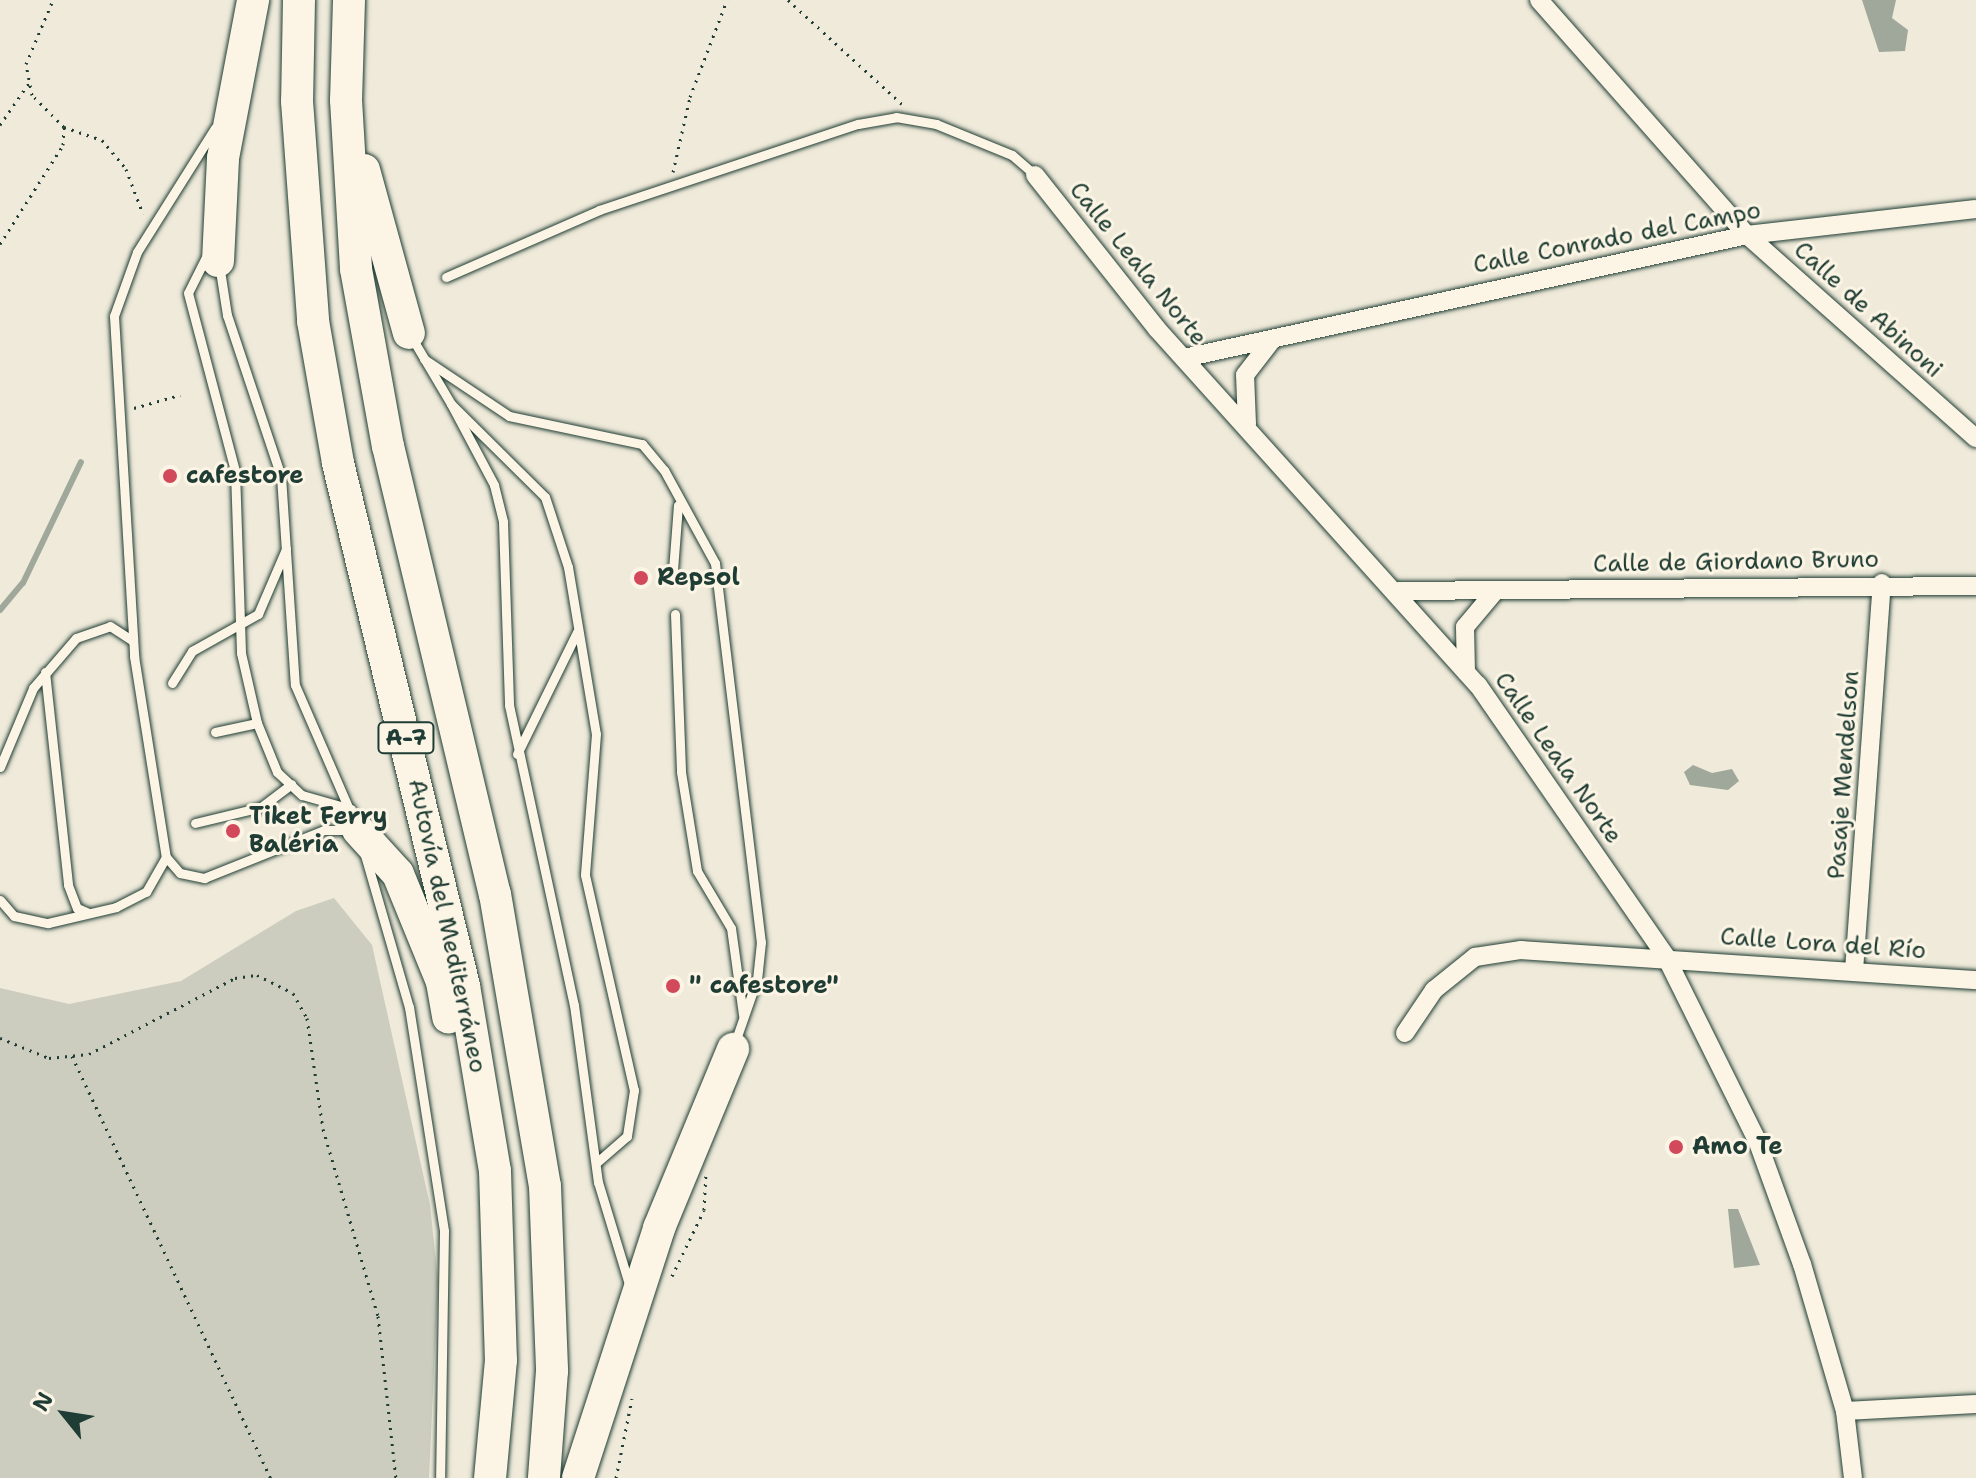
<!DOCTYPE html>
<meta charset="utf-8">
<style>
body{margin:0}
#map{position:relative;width:1976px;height:1478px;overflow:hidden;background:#efeada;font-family:"Shantell Sans",sans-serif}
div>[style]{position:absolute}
.green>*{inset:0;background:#cccdbf}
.water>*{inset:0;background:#9fa89a}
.stream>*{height:6px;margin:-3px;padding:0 3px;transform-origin:3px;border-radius:3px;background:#9fa89a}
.path>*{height:3px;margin-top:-1.5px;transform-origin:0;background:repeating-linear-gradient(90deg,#1f3d34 0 2px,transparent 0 8px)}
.roads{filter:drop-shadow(0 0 2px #1f3d34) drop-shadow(0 0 2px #1f3d34)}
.lane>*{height:9px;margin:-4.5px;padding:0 4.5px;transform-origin:4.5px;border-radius:4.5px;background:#fcf5e5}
.street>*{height:18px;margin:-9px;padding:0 9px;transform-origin:9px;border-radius:9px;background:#fcf5e5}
.highway>*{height:32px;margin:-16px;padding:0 16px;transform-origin:16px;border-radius:16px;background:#fcf5e5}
.dots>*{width:22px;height:22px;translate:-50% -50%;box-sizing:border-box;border:4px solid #fcf5e5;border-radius:50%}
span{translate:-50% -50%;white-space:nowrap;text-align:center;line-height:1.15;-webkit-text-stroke:6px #fcf5e5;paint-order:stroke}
.shield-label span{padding:2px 6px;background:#fcf5e5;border:2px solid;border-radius:6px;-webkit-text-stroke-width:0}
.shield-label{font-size:22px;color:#1f3d34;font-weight:700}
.street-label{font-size:24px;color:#1f3d34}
.poi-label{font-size:24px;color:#1f3d34;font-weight:700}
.left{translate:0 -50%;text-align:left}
.north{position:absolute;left:24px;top:1374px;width:80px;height:80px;-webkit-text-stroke:6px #fcf5e5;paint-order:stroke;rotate:300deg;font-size:22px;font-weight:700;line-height:32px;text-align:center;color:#1f3d34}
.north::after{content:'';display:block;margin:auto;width:28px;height:36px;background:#1f3d34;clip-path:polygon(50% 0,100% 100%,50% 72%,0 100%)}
</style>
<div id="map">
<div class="green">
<div style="clip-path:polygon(334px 898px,372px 945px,430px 1205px,438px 1281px,429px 1478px,0 1478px,0 988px,69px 1004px,181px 981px,296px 911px)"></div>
</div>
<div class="water">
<div style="clip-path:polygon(1862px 0,1896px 0,1892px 18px,1908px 30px,1905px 51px,1879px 52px)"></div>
<div style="clip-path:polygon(1693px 765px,1712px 773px,1732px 769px,1739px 781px,1728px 790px,1690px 785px,1684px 772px)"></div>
<div style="clip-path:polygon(1728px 1209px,1738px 1209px,1760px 1265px,1734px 1268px)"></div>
</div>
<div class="stream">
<div style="left:0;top:610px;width:35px;rotate:-50deg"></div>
<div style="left:23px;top:583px;width:134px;rotate:-64.4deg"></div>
</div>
<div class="path">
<div style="left:788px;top:0;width:154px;rotate:42.4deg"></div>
<div style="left:0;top:125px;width:51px;rotate:-55.4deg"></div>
<div style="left:64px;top:127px;width:40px;rotate:18.9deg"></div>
<div style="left:102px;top:140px;width:38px;rotate:50deg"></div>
<div style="left:126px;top:169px;width:48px;rotate:69.3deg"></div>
<div style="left:673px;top:172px;width:77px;rotate:-77.2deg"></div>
<div style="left:690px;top:97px;width:104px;rotate:-69.1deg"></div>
<div style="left:0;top:244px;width:117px;rotate:-57.5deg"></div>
<div style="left:63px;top:145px;width:18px;rotate:-87deg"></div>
<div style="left:64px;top:127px;width:45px;rotate:-135deg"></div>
<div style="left:32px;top:95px;width:32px;rotate:-101deg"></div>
<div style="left:26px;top:64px;width:69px;rotate:-67.1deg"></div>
<div style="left:134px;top:408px;width:48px;rotate:-15.8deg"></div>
<div style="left:0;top:1038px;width:53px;rotate:22.2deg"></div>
<div style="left:49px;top:1058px;width:40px;rotate:-5.7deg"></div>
<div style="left:89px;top:1054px;width:165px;rotate:-27.5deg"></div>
<div style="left:235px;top:978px;width:22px;rotate:-8deg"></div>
<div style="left:257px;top:975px;width:40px;rotate:26.6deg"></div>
<div style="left:293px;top:993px;width:29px;rotate:61deg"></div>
<div style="left:307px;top:1018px;width:112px;rotate:81.8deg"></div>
<div style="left:323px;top:1129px;width:195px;rotate:73.6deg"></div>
<div style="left:378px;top:1316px;width:163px;rotate:83.7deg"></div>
<div style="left:72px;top:1056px;width:467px;rotate:64.8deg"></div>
<div style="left:672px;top:1276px;width:73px;rotate:-64.1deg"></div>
<div style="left:704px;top:1210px;width:34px;rotate:-87deg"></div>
<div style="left:616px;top:1478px;width:81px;rotate:-78.6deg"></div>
</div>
<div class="roads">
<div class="lane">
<div style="left:215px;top:128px;width:146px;rotate:122.2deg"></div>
<div style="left:137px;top:252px;width:68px;rotate:109.8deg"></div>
<div style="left:114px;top:316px;width:341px;rotate:86.6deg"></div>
<div style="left:134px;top:656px;width:204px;rotate:81deg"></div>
<div style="left:166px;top:857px;width:21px;rotate:49deg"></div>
<div style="left:180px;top:873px;width:25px;rotate:12deg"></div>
<div style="left:204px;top:878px;width:129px;rotate:-21.8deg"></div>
<div style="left:324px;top:830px;width:30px"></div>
<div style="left:207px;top:255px;width:42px;rotate:116.6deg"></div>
<div style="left:188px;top:293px;width:184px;rotate:75.2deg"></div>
<div style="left:235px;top:471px;width:182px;rotate:88.1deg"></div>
<div style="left:241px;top:653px;width:72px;rotate:77.1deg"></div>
<div style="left:219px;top:264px;width:52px;rotate:81.1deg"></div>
<div style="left:227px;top:315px;width:170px;rotate:71.5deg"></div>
<div style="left:281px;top:476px;width:209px;rotate:86.2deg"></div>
<div style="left:295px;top:685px;width:153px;rotate:66.5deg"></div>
<div style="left:446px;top:277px;width:167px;rotate:-23.6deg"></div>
<div style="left:599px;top:210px;width:273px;rotate:-18.4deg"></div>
<div style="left:858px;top:124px;width:39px;rotate:-10deg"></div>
<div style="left:896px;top:117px;width:41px;rotate:9.9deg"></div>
<div style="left:936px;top:124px;width:82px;rotate:22.2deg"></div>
<div style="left:1012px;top:155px;width:30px;rotate:41deg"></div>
<div style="left:412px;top:338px;width:77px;rotate:59.4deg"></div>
<div style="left:451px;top:404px;width:132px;rotate:44.7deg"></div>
<div style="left:545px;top:497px;width:74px;rotate:71.8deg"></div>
<div style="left:568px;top:567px;width:169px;rotate:80.5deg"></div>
<div style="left:596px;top:734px;width:141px;rotate:94.5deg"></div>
<div style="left:585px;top:875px;width:221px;rotate:77.2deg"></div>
<div style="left:634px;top:1090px;width:47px;rotate:98.7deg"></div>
<div style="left:627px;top:1136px;width:41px;rotate:138.9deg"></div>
<div style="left:424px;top:359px;width:102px;rotate:33.8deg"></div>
<div style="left:509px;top:416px;width:136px;rotate:11.9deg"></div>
<div style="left:642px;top:444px;width:34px;rotate:50deg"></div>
<div style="left:664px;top:470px;width:106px;rotate:61.3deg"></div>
<div style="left:715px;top:563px;width:382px;rotate:83.1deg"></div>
<div style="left:761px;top:942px;width:37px;rotate:96deg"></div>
<div style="left:757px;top:979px;width:70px;rotate:109.2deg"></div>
<div style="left:451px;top:404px;width:92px;rotate:62deg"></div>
<div style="left:494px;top:485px;width:38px;rotate:76deg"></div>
<div style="left:503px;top:522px;width:183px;rotate:88.1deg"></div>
<div style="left:509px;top:705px;width:307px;rotate:77.8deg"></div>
<div style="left:574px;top:1005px;width:179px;rotate:82.3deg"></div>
<div style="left:598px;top:1182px;width:107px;rotate:73.1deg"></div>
<div style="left:673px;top:570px;width:65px;rotate:-85.6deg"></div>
<div style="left:675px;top:614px;width:158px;rotate:87.8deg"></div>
<div style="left:681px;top:772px;width:100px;rotate:80.8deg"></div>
<div style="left:697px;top:871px;width:66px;rotate:59.2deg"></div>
<div style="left:731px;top:928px;width:88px;rotate:82.1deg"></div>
<div style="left:45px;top:672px;width:214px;rotate:83.8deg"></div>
<div style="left:68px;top:885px;width:25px;rotate:69deg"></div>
<div style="left:77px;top:908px;width:13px;rotate:23deg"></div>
<div style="left:172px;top:683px;width:38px;rotate:-58deg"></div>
<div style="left:192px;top:651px;width:76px;rotate:-29.3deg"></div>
<div style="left:258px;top:614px;width:71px;rotate:-66.7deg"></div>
<div style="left:215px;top:732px;width:43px;rotate:-12.1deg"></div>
<div style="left:257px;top:723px;width:53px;rotate:67.8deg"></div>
<div style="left:277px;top:772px;width:34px;rotate:43deg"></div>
<div style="left:302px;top:795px;width:51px;rotate:15.9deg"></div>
<div style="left:517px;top:754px;width:136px;rotate:-63.8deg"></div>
<div style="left:0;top:767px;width:86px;rotate:-67.3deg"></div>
<div style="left:33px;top:688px;width:66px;rotate:-49.3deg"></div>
<div style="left:76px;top:638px;width:36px;rotate:-19deg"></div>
<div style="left:110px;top:626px;width:27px;rotate:33deg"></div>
<div style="left:195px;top:823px;width:68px;rotate:-13.6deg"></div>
<div style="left:261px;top:807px;width:38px;rotate:-37deg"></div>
<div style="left:365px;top:855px;width:158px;rotate:73.9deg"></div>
<div style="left:409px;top:1007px;width:227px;rotate:81.1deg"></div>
<div style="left:444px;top:1231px;width:247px;rotate:90.9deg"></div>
<div style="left:0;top:900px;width:21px;rotate:49deg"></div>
<div style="left:14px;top:916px;width:35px;rotate:12deg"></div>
<div style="left:48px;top:923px;width:70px;rotate:-13.2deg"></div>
<div style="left:116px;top:907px;width:34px;rotate:-27deg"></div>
<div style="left:146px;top:892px;width:40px;rotate:-60.3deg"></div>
</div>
<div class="street">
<div style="left:1539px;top:0;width:314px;rotate:48.5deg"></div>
<div style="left:1747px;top:235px;width:306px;rotate:41.6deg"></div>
<div style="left:1035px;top:175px;width:196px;rotate:51.6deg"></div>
<div style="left:1157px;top:329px;width:479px;rotate:48deg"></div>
<div style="left:1478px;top:685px;width:331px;rotate:55.3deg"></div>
<div style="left:1666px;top:957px;width:204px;rotate:63.6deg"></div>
<div style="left:1757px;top:1140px;width:132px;rotate:70.1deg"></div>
<div style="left:1802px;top:1264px;width:153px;rotate:73.7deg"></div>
<div style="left:1845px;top:1411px;width:67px;rotate:83.2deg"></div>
<div style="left:1184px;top:358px;width:576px;rotate:-12.32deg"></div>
<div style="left:1747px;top:235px;width:230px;rotate:-6.5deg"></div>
<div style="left:1247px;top:424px;width:49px;rotate:-92.3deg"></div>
<div style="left:1245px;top:375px;width:44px;rotate:-52.4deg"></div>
<div style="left:1398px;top:591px;width:578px;rotate:-0.5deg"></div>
<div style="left:1466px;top:672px;width:45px;rotate:-91.3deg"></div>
<div style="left:1465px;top:627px;width:48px;rotate:-50deg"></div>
<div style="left:1854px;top:971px;width:389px;rotate:-85.9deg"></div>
<div style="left:1405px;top:1033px;width:52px;rotate:-56deg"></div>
<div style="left:1434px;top:990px;width:53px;rotate:-38.8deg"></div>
<div style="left:1475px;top:957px;width:47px;rotate:-8.7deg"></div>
<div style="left:1521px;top:950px;width:456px;rotate:3.8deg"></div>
<div style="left:1845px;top:1411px;width:131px;rotate:-3.1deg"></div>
</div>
<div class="highway">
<div style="left:299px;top:0;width:101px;rotate:91.1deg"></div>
<div style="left:297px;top:101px;width:221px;rotate:85.8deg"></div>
<div style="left:313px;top:321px;width:144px;rotate:80deg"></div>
<div style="left:338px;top:463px;width:538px;rotate:76.45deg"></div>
<div style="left:464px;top:986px;width:188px;rotate:80.5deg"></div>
<div style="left:495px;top:1171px;width:189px;rotate:88.2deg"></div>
<div style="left:501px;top:1360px;width:119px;rotate:95.3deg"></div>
<div style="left:349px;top:0;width:100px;rotate:91.7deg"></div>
<div style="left:346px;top:100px;width:169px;rotate:86.6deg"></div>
<div style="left:356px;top:269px;width:180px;rotate:79.8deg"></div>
<div style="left:388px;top:446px;width:461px;rotate:76.6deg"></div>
<div style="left:495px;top:894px;width:296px;rotate:80.3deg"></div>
<div style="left:545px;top:1186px;width:185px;rotate:87.8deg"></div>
<div style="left:552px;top:1371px;width:107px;rotate:94.3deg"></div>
<div style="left:364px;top:170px;width:169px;rotate:74.6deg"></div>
<div style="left:218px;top:261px;width:103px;rotate:-87.2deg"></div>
<div style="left:223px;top:158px;width:161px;rotate:-79.2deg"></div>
<div style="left:358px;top:830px;width:59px;rotate:47.7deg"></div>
<div style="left:398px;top:874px;width:117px;rotate:67.8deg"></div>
<div style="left:442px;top:982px;width:36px;rotate:80deg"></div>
<div style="left:578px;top:1478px;width:263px;rotate:-72deg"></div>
<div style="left:659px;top:1228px;width:194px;rotate:-67.5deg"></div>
</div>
</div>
<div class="dots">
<div style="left:170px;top:476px;background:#d1495b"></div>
<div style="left:641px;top:578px;background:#d1495b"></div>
<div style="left:233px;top:831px;background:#d1495b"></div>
<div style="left:673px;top:986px;background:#d1495b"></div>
<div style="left:1676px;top:1147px;background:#d1495b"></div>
</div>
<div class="shield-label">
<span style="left:406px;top:738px">A-7</span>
</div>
<div class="street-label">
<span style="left:1617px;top:238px;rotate:-11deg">Calle Conrado del Campo</span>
<span style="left:1138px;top:264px;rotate:51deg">Calle Leala Norte</span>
<span style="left:1868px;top:310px;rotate:42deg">Calle de Abinoni</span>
<span style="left:1736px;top:562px;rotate:-1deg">Calle de Giordano Bruno</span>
<span style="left:1558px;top:758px;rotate:55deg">Calle Leala Norte</span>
<span style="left:1844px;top:775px;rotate:-86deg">Pasaje Mendelson</span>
<span style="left:447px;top:926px;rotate:78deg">Autovía del Mediterráneo</span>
<span style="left:1823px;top:944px;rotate:4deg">Calle Lora del Río</span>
</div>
<div class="poi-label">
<span class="left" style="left:186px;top:476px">cafestore</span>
<span class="left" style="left:657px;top:578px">Repsol</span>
<span class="left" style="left:249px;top:831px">Tiket Ferry<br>Baléria</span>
<span class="left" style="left:689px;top:986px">" cafestore"</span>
<span class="left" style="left:1692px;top:1147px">Amo Te</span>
</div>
<div class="north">N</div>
</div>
